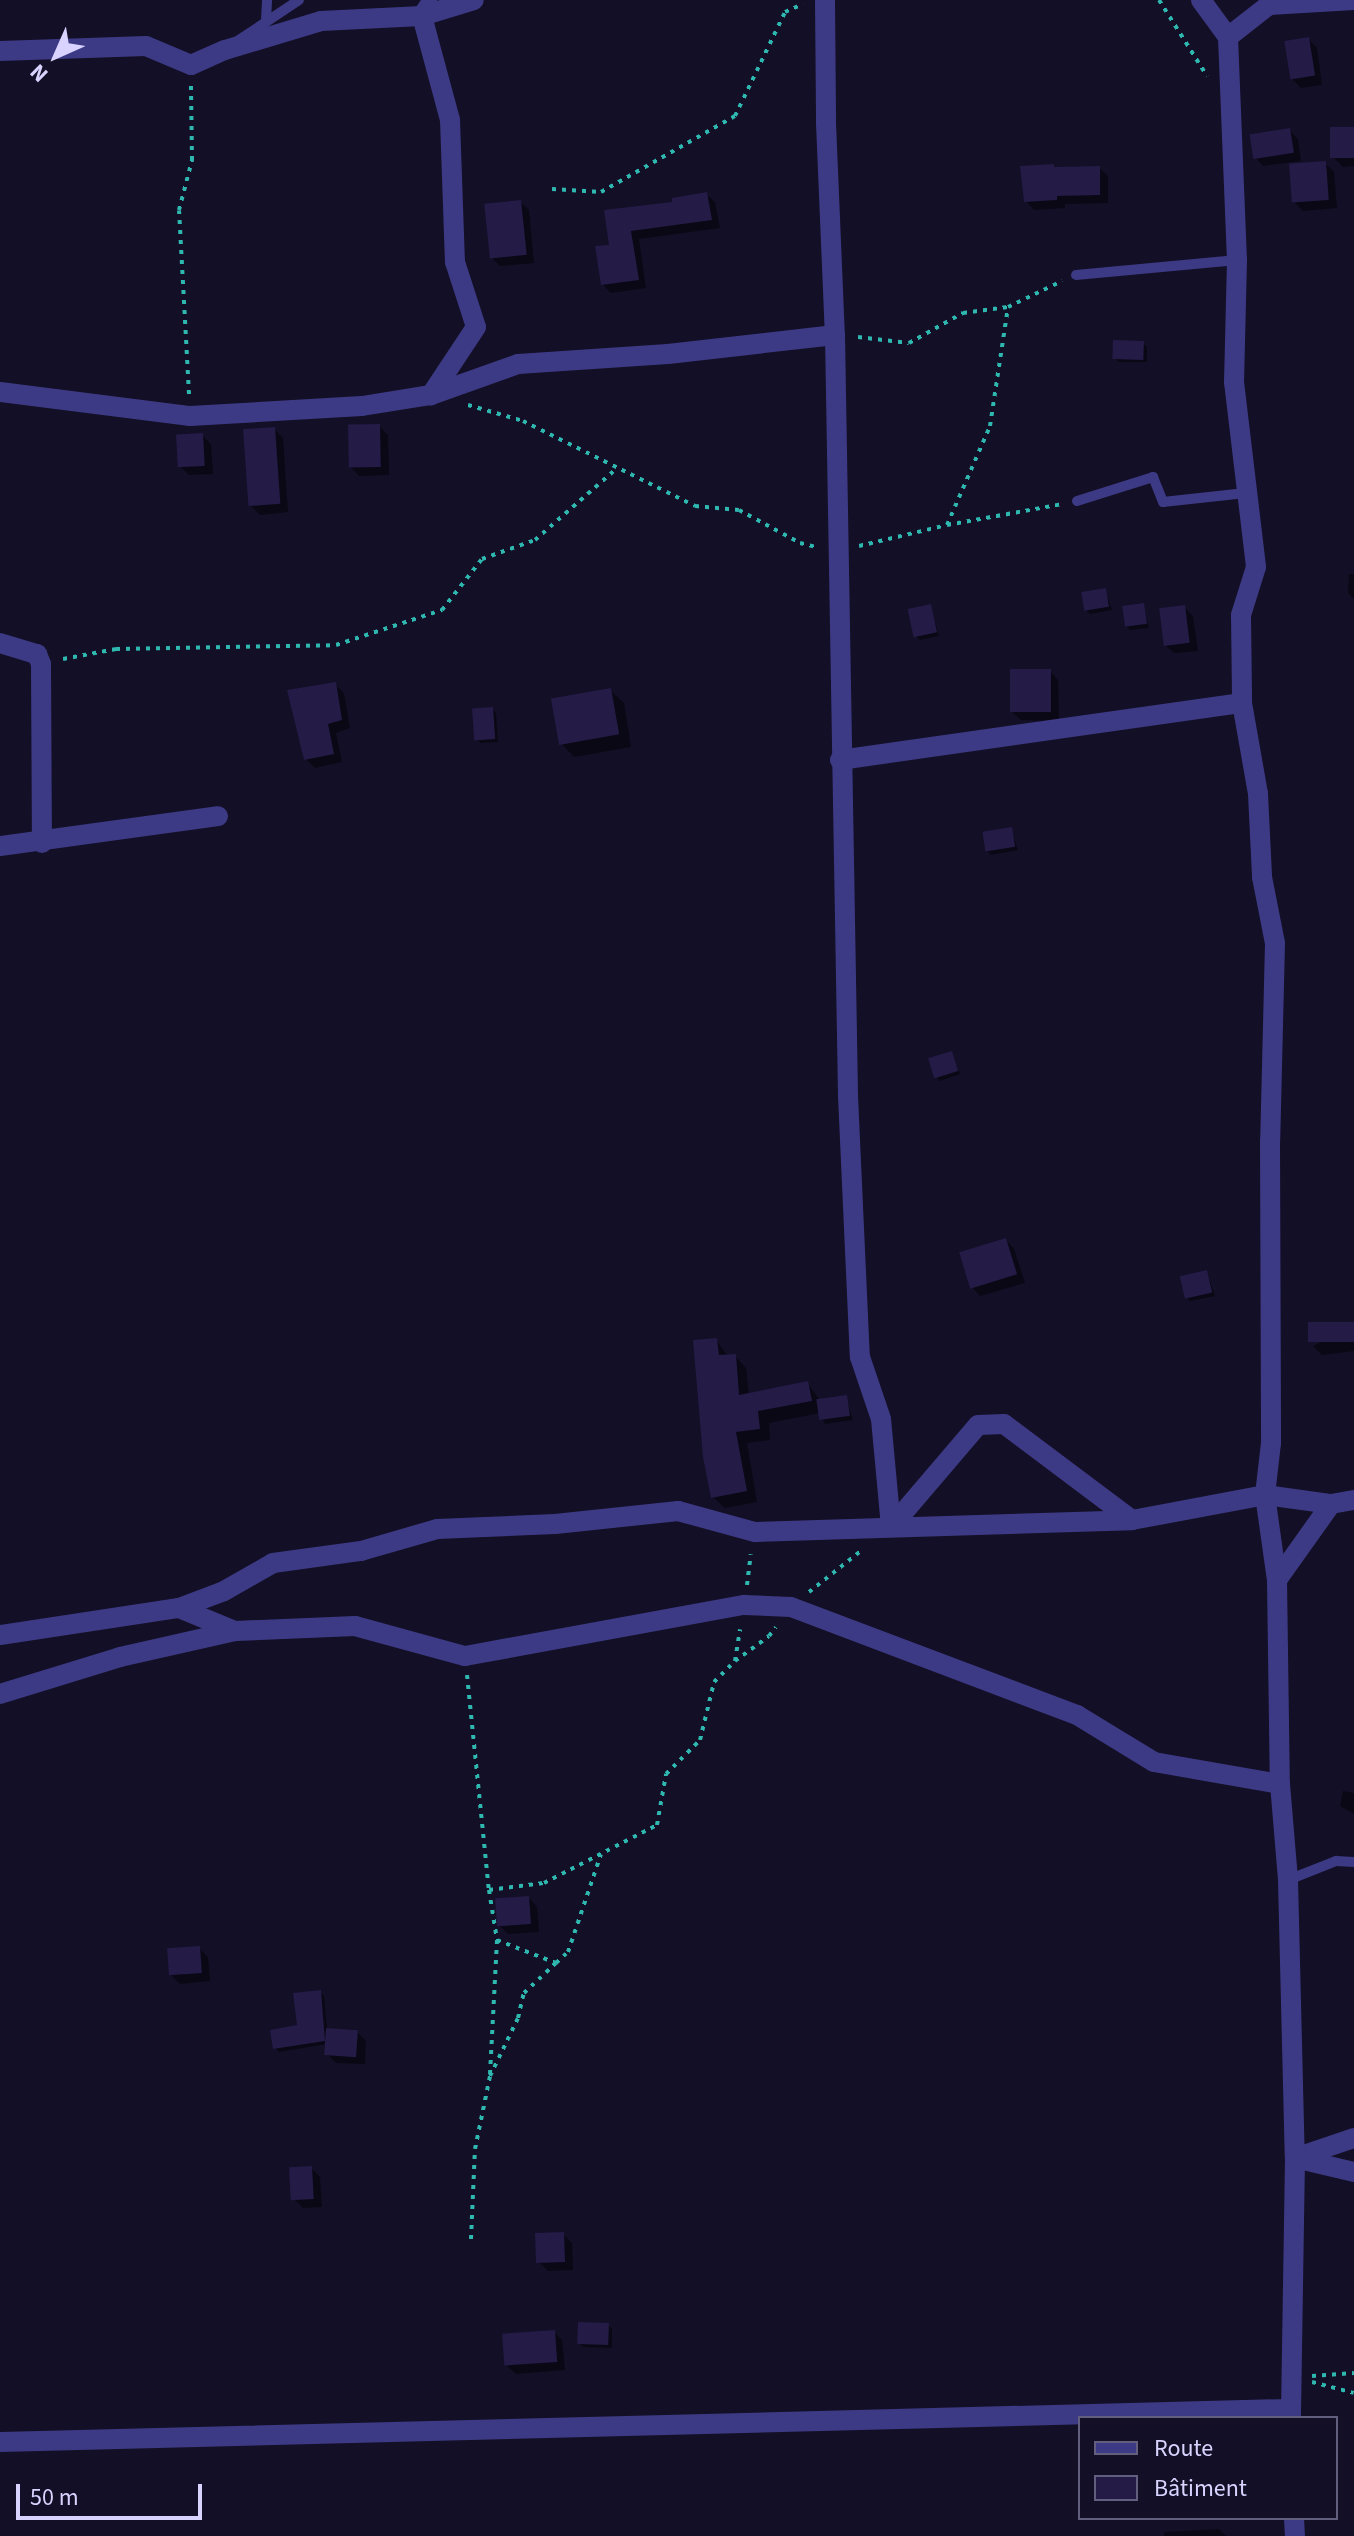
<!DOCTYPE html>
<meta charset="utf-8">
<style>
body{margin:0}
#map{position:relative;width:1354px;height:2536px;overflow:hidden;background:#130f26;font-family:"Source Sans 3",sans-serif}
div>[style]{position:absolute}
.shadow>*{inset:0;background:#0007}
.building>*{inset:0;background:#241b47;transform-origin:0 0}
.path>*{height:4px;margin-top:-2px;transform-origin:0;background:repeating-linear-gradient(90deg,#2fb8b0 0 4px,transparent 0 10px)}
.lane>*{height:10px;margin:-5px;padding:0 5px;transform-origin:5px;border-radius:5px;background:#3d3a85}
.street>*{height:20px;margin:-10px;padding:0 10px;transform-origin:10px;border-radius:10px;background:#3d3a85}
span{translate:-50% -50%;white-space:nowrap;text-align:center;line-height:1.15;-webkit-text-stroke:6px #130f26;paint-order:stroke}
.legend{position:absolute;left:1078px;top:2416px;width:260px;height:104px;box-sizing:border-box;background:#130f26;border:2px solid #625e7d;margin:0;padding:10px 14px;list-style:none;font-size:24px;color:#d9d4ff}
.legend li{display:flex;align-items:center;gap:16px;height:40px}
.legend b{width:40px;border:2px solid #625e7d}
.north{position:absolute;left:16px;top:16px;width:80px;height:80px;-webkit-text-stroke:6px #130f26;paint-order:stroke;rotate:225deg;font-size:22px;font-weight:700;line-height:32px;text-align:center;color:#d9d4ff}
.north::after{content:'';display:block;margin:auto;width:28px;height:36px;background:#d9d4ff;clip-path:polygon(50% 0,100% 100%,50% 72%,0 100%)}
.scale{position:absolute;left:16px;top:2484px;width:186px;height:36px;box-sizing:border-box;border:4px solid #d9d4ff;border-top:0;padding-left:10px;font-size:24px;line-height:28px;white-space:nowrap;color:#d9d4ff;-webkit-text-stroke:6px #130f26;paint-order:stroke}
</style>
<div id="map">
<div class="shadow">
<div style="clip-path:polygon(1308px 39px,1317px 48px,1322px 85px,1301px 88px,1292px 79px)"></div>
<div style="clip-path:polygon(1354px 129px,1354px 166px,1343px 167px,1334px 158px)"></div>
<div style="clip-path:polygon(1289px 130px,1298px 139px,1301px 161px,1263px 166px,1255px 157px)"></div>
<div style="clip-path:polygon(1325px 163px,1334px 172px,1337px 208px,1303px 211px,1294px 202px)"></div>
<div style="clip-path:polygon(1053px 166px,1056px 169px,1099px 168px,1108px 176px,1108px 203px,1065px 204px,1065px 208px,1034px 210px,1026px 201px)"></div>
<div style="clip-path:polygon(706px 194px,715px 202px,720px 228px,639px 239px,646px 288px,611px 293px,602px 284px,611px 246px,606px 212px,675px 203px)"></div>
<div style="clip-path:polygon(520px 202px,529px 210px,534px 263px,500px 266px,491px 257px)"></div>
<div style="clip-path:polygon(1143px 343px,1147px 347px,1147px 362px,1119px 362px,1115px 358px)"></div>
<div style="clip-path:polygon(379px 426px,388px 435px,389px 475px,359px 476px,351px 467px)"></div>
<div style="clip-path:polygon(274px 429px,283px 438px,288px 512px,260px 515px,251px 506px)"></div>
<div style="clip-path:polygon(202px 435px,211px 444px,213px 474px,189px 475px,180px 466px)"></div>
<div style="clip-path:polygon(1349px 574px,1354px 574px,1354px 599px,1348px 593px)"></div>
<div style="clip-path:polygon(1105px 590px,1112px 610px,1090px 614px,1086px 610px)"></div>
<div style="clip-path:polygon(930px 606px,939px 636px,920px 640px,916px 636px)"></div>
<div style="clip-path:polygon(1143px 606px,1149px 628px,1130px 630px,1126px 626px)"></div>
<div style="clip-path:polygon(1184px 607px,1193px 616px,1198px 651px,1174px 653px,1165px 645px)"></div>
<div style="clip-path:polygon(1050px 671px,1058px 680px,1059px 721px,1021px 720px,1012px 712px)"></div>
<div style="clip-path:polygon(335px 684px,344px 693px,350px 728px,336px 733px,342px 762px,315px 768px,306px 759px)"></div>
<div style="clip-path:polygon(610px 690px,624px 703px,631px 747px,574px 757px,561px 743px)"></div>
<div style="clip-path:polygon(492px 709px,496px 713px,498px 742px,481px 743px,477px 740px)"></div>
<div style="clip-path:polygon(1011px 829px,1018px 850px,991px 855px,987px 851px)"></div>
<div style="clip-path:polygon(951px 1054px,960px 1074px,940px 1081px,936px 1077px)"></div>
<div style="clip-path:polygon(1006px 1240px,1014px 1249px,1025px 1283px,980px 1296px,972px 1287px)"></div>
<div style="clip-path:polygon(1207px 1272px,1215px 1296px,1190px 1301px,1186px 1297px)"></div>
<div style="clip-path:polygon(1354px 1324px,1354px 1351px,1322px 1355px,1313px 1346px)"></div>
<div style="clip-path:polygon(716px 1340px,728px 1356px,735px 1356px,746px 1368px,749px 1395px,807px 1383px,820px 1400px,846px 1397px,853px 1420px,825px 1424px,820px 1413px,769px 1423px,770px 1440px,747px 1443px,757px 1502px,725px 1508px,713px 1497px)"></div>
<div style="clip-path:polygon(1343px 1791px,1354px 1793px,1354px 1814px,1340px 1806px)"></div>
<div style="clip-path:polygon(529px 1898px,537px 1907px,539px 1932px,508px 1934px,500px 1926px)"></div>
<div style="clip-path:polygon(199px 1948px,208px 1957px,210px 1981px,180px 1984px,171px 1975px)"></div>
<div style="clip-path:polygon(320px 1992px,324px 1996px,327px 2030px,357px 2032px,366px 2041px,365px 2064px,336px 2063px,327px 2054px,327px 2044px,279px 2052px,275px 2048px,299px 2027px)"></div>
<div style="clip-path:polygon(311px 2168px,320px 2177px,322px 2207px,303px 2208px,294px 2199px)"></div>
<div style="clip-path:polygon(563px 2234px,572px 2243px,573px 2270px,548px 2271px,539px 2262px)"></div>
<div style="clip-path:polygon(608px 2325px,612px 2329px,612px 2348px,583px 2347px,579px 2343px)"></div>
<div style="clip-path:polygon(554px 2332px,562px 2340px,565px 2370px,516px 2374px,507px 2366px)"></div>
<div style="clip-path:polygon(1219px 2529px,1226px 2536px,1164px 2536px,1164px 2532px)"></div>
</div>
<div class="building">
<div style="left:1309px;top:37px;width:39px;height:25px;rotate:81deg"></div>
<div style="left:1354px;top:127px;width:31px;height:24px;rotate:90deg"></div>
<div style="left:1290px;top:128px;width:25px;height:41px;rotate:81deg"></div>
<div style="left:1326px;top:161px;width:39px;height:37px;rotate:86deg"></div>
<div style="clip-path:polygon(1054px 164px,1054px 167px,1100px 166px,1100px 195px,1057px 196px,1057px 200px,1024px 202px,1020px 166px)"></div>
<div style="clip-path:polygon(707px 192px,712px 220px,631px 231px,639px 280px,601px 285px,595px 246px,609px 245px,604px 210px,672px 202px,672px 198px)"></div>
<div style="left:521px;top:200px;width:55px;height:37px;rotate:84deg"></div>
<div style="left:1113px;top:340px;width:31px;height:19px;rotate:2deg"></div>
<div style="left:380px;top:424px;width:43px;height:32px;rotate:89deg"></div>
<div style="left:275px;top:427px;width:77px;height:32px;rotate:86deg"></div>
<div style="left:203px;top:433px;width:33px;height:27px;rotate:87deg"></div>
<div style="left:1106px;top:588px;width:19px;height:25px;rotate:81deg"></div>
<div style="left:1144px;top:603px;width:21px;height:22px;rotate:82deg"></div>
<div style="left:931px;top:604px;width:29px;height:24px;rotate:78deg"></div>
<div style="left:1185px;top:605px;width:38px;height:26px;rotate:83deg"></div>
<div style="left:1010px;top:669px;width:41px;height:43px"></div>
<div style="clip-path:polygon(336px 682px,342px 720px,328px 724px,334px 754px,304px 760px,287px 690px)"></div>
<div style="left:611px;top:688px;width:47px;height:61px;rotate:80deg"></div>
<div style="left:493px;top:707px;width:32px;height:21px;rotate:86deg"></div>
<div style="left:1012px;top:827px;width:20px;height:30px;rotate:81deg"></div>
<div style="left:952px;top:1051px;width:21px;height:25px;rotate:73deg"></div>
<div style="left:1006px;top:1238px;width:38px;height:49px;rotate:73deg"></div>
<div style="left:1207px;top:1270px;width:23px;height:28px;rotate:77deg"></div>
<div style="left:1354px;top:1322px;width:20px;height:46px;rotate:90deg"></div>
<div style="clip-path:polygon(717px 1338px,719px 1355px,736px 1354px,739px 1395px,808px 1381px,812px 1401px,758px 1411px,760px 1429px,736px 1432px,747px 1491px,711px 1498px,703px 1457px,693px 1340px)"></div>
<div style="left:847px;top:1395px;width:21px;height:31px;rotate:82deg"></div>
<div style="left:529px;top:1896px;width:28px;height:34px;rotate:86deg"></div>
<div style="left:200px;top:1946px;width:27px;height:33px;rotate:86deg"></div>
<div style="clip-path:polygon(321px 1990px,325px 2041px,273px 2049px,270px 2030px,297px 2025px,293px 1993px)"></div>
<div style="left:326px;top:2028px;width:32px;height:27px;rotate:4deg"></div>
<div style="left:312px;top:2166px;width:33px;height:23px;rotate:87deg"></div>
<div style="left:564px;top:2232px;width:30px;height:29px;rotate:88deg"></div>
<div style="left:578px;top:2322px;width:31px;height:22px;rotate:2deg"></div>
<div style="left:555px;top:2330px;width:32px;height:53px;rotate:86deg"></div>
</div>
<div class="path">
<div style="left:1159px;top:0;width:90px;rotate:57.7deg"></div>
<div style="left:552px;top:189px;width:49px;rotate:3.5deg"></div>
<div style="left:601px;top:192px;width:154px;rotate:-29.6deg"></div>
<div style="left:735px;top:116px;width:115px;rotate:-64.3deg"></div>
<div style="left:785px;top:12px;width:20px;rotate:-24deg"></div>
<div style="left:858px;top:337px;width:51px;rotate:6.7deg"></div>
<div style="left:909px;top:343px;width:62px;rotate:-29.1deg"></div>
<div style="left:963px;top:313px;width:45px;rotate:-7.6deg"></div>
<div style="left:1008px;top:307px;width:60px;rotate:-25.7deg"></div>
<div style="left:189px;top:394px;width:184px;rotate:-93.1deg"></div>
<div style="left:179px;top:210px;width:52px;rotate:-75.4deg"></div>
<div style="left:192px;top:160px;width:75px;rotate:-90.8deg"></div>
<div style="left:468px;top:405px;width:57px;rotate:16.2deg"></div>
<div style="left:523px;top:421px;width:192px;rotate:26.3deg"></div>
<div style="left:695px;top:506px;width:44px;rotate:5.2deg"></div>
<div style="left:739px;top:510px;width:69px;rotate:28.4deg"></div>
<div style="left:800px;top:543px;width:16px;rotate:14deg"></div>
<div style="left:947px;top:525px;width:118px;rotate:-10.3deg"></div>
<div style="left:859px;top:546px;width:90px;rotate:-13.4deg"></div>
<div style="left:947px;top:525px;width:108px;rotate:-66.5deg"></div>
<div style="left:990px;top:426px;width:120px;rotate:-81.4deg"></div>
<div style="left:63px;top:659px;width:54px;rotate:-10.7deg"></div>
<div style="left:116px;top:649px;width:220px;rotate:-1deg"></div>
<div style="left:336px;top:645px;width:112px;rotate:-18.3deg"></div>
<div style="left:442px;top:610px;width:65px;rotate:-51.9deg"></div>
<div style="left:482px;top:559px;width:56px;rotate:-19.7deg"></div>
<div style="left:535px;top:540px;width:108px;rotate:-41.2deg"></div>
<div style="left:747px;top:1585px;width:31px;rotate:-83deg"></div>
<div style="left:809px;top:1592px;width:68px;rotate:-38.4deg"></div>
<div style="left:735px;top:1661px;width:42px;rotate:-36.3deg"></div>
<div style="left:769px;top:1636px;width:11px;rotate:-52deg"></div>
<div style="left:467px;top:1675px;width:216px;rotate:84.2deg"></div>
<div style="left:489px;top:1890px;width:55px;rotate:-7.3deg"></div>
<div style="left:544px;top:1883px;width:127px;rotate:-27.2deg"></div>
<div style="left:657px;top:1825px;width:52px;rotate:-80deg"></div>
<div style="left:666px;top:1774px;width:48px;rotate:-45deg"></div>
<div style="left:700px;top:1740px;width:60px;rotate:-76.4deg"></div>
<div style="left:714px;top:1682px;width:30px;rotate:-45deg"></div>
<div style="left:735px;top:1661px;width:32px;rotate:-81deg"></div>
<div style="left:489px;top:1890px;width:51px;rotate:80.9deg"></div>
<div style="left:497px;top:1940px;width:63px;rotate:21.3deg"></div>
<div style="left:556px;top:1963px;width:16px;rotate:-43deg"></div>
<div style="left:568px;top:1952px;width:103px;rotate:-71.4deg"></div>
<div style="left:490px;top:2074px;width:134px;rotate:-87deg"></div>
<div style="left:471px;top:2239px;width:90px;rotate:-87.5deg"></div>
<div style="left:475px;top:2149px;width:75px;rotate:-78.4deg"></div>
<div style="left:490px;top:2076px;width:64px;rotate:-64.2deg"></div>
<div style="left:518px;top:2018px;width:26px;rotate:-77deg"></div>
<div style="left:524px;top:1993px;width:44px;rotate:-43.2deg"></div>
<div style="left:1312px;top:2376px;width:42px;rotate:-4.1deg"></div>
<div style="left:1312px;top:2382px;width:43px;rotate:14.7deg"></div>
</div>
<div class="lane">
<div style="left:266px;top:20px;width:20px;rotate:-87deg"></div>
<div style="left:239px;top:40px;width:72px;rotate:-33.7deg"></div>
<div style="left:1076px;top:275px;width:162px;rotate:-5.3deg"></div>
<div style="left:1077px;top:501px;width:80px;rotate:-17.5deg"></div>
<div style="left:1153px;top:477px;width:27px;rotate:68deg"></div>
<div style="left:1163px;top:502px;width:83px;rotate:-6.2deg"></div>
<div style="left:1288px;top:1880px;width:52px;rotate:-21.6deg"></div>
<div style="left:1336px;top:1861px;width:18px;rotate:3deg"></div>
</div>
<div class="street">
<div style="left:825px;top:0;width:123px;rotate:89.5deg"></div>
<div style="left:826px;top:123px;width:212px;rotate:87.6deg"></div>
<div style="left:835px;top:335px;width:761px;rotate:89.02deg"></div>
<div style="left:848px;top:1096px;width:261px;rotate:87.4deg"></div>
<div style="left:860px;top:1357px;width:65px;rotate:71.3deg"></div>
<div style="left:881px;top:1419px;width:108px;rotate:84.7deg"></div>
<div style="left:1201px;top:0;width:46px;rotate:53.9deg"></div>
<div style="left:1228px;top:37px;width:223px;rotate:87.7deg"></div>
<div style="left:1237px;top:260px;width:122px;rotate:91.4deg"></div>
<div style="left:1234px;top:382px;width:186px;rotate:83.2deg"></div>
<div style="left:1256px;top:567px;width:50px;rotate:107.4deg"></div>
<div style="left:1241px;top:615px;width:88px;rotate:89.3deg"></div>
<div style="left:1242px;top:703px;width:92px;rotate:80deg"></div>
<div style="left:1258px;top:794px;width:83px;rotate:87.2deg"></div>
<div style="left:1262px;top:877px;width:67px;rotate:78.9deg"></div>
<div style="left:1275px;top:943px;width:198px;rotate:91.4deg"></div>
<div style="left:1270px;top:1141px;width:302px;rotate:89.8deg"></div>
<div style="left:1271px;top:1443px;width:52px;rotate:96.6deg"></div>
<div style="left:1265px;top:1495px;width:86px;rotate:82deg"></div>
<div style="left:1277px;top:1580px;width:93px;rotate:-54.6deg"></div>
<div style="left:429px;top:6px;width:12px;rotate:125deg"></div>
<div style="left:422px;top:16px;width:108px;rotate:74.9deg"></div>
<div style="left:450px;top:120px;width:142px;rotate:88deg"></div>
<div style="left:455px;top:262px;width:68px;rotate:72.1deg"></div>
<div style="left:476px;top:327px;width:82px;rotate:123.5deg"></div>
<div style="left:1228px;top:37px;width:52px;rotate:-38deg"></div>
<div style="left:1269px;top:5px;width:85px;rotate:-3.4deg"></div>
<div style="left:0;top:51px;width:146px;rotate:-2deg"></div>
<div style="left:146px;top:46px;width:49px;rotate:22.9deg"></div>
<div style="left:191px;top:65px;width:37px;rotate:-24deg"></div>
<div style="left:225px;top:50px;width:100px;rotate:-16.8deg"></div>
<div style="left:321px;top:21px;width:101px;rotate:-2.8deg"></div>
<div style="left:422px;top:16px;width:54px;rotate:-17.1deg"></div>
<div style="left:0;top:392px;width:192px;rotate:7.2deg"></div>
<div style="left:190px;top:416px;width:172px;rotate:-3.3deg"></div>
<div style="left:362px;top:406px;width:70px;rotate:-9.1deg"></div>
<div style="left:431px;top:395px;width:92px;rotate:-19.6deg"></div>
<div style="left:518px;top:364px;width:150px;rotate:-3.8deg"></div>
<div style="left:668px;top:354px;width:168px;rotate:-6.5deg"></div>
<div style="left:0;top:643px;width:39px;rotate:17deg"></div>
<div style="left:37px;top:654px;width:11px;rotate:68deg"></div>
<div style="left:41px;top:664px;width:179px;rotate:89.7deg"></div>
<div style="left:840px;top:760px;width:406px;rotate:-8.1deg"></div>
<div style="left:0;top:846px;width:220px;rotate:-7.8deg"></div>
<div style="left:891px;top:1527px;width:134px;rotate:-49.5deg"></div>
<div style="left:978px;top:1425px;width:26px;rotate:-2deg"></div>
<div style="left:1004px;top:1424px;width:160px;rotate:36.9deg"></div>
<div style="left:1277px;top:1580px;width:204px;rotate:89.2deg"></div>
<div style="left:1280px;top:1784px;width:96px;rotate:85.2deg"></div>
<div style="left:1288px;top:1880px;width:278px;rotate:88.6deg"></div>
<div style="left:1295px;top:2158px;width:260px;rotate:90.9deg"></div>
<div style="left:179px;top:1608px;width:61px;rotate:22.3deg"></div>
<div style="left:0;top:1635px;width:181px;rotate:-8.6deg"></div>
<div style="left:179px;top:1608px;width:48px;rotate:-20.7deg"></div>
<div style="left:224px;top:1591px;width:56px;rotate:-29.7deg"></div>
<div style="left:273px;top:1563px;width:89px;rotate:-7.8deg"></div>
<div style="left:361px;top:1551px;width:79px;rotate:-16.1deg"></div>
<div style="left:437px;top:1529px;width:118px;rotate:-2.4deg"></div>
<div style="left:555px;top:1524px;width:124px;rotate:-6deg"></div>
<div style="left:678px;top:1511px;width:80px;rotate:15.3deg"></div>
<div style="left:755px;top:1532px;width:377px;rotate:-1.8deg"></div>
<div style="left:1132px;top:1520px;width:135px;rotate:-10.6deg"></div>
<div style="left:1265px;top:1495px;width:67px;rotate:7.8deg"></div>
<div style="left:1331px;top:1504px;width:23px;rotate:-10deg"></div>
<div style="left:0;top:1694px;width:126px;rotate:-17.1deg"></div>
<div style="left:120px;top:1657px;width:118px;rotate:-12.7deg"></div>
<div style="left:235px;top:1631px;width:120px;rotate:-2.4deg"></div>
<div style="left:355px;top:1626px;width:114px;rotate:15.3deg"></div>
<div style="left:465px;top:1656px;width:284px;rotate:-10.4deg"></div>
<div style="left:744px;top:1605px;width:47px;rotate:2.4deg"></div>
<div style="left:791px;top:1607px;width:306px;rotate:20.7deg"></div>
<div style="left:1077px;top:1715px;width:90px;rotate:31.4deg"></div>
<div style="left:1154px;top:1762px;width:128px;rotate:9.9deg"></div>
<div style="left:1354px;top:2138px;width:62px;rotate:161.3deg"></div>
<div style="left:1295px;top:2158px;width:61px;rotate:13.3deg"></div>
<div style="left:0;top:2442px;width:1290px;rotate:-1.47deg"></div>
<div style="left:1294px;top:2518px;width:18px;rotate:87deg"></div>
</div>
<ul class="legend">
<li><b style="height:10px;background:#3d3a85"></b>Route</li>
<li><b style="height:22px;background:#241b47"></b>Bâtiment</li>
</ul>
<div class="north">N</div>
<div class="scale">50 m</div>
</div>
